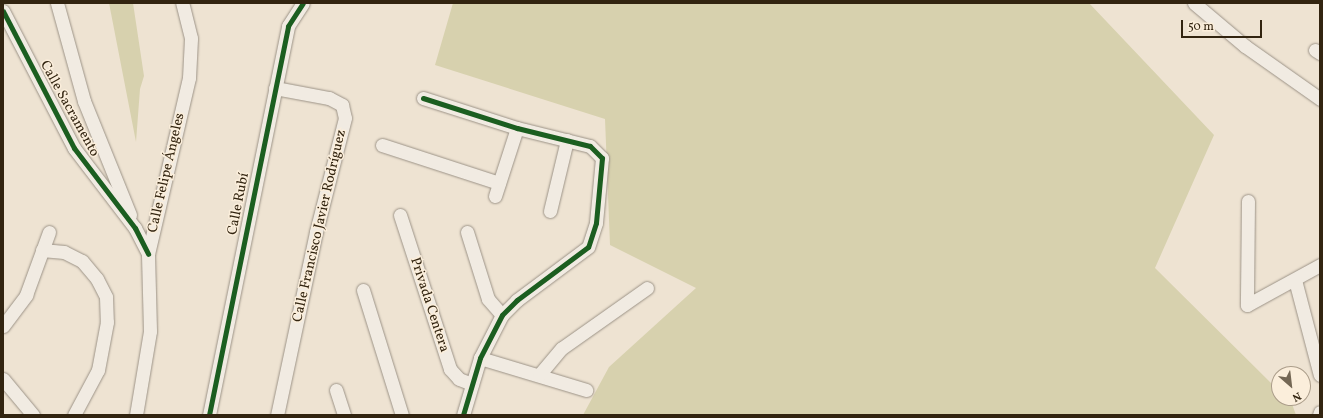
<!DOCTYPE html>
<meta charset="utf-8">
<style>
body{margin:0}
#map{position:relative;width:1323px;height:418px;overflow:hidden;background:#eee3d2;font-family:Vollkorn,serif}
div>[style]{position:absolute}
.green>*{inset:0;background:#d7d1ae}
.roads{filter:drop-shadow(0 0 1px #9c9387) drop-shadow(0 0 1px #9c9387)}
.minor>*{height:13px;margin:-6.5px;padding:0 6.5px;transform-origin:6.5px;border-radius:6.5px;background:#f1ebe2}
.cycleway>*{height:5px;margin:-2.5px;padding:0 2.5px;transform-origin:2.5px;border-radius:2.5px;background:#1b5e20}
span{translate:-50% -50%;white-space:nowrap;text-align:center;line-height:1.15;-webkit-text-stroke:3px #fbeedb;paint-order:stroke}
.street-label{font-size:14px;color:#322410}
.frame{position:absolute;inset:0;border:4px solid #322410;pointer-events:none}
.north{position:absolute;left:1271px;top:366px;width:40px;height:40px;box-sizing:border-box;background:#fbeedb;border:1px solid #ab9d8a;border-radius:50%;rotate:152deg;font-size:11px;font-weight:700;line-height:16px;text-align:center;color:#322410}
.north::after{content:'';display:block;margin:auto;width:14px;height:18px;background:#746754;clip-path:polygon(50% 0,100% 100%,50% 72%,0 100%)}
.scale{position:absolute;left:1181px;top:20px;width:81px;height:18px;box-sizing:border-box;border:2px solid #322410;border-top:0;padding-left:5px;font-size:12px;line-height:14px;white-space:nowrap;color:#322410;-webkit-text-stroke:3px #fbeedb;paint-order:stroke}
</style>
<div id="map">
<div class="green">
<div style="clip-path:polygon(109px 3px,133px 3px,144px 76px,140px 89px,136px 142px)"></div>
<div style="clip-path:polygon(453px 3px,1089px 3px,1214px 135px,1155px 268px,1279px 391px,1279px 398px,1287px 398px,1292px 404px,1296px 415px,583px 415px,609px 367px,696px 288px,610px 245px,605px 119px,435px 65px)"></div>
</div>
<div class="roads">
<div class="minor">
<div style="left:57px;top:3px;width:102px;rotate:74.6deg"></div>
<div style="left:84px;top:101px;width:123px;rotate:68deg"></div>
<div style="left:1194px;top:3px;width:67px;rotate:40.1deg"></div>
<div style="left:1245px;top:46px;width:92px;rotate:35.2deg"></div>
<div style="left:3px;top:11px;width:154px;rotate:62.6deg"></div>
<div style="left:74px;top:148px;width:101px;rotate:52.7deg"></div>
<div style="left:135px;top:228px;width:29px;rotate:63deg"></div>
<div style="left:1315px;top:50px;width:6px;rotate:31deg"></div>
<div style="left:275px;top:88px;width:55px;rotate:10.5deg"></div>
<div style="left:329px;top:98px;width:15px;rotate:28deg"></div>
<div style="left:342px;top:105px;width:13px;rotate:77deg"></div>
<div style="left:345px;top:118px;width:118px;rotate:104.3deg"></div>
<div style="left:316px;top:232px;width:187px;rotate:102deg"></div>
<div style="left:423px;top:98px;width:99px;rotate:17.7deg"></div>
<div style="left:517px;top:128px;width:75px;rotate:13.9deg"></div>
<div style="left:590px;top:146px;width:17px;rotate:45deg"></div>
<div style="left:602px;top:158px;width:65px;rotate:95.3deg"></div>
<div style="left:596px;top:223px;width:25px;rotate:108deg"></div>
<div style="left:588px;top:247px;width:89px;rotate:143.3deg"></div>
<div style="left:517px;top:300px;width:21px;rotate:135deg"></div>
<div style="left:502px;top:315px;width:48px;rotate:117.1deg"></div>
<div style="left:480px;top:358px;width:59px;rotate:106.6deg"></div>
<div style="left:382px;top:145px;width:123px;rotate:18deg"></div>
<div style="left:495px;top:196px;width:71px;rotate:-72.1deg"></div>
<div style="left:1248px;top:201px;width:104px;rotate:90.6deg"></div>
<div style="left:1247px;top:305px;width:83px;rotate:-28.7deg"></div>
<div style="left:550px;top:211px;width:73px;rotate:-76.5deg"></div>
<div style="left:400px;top:215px;width:162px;rotate:72deg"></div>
<div style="left:450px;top:369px;width:13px;rotate:48deg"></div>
<div style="left:459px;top:379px;width:14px;rotate:21deg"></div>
<div style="left:467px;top:232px;width:70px;rotate:72.6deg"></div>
<div style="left:488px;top:299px;width:21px;rotate:49deg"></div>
<div style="left:42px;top:250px;width:22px;rotate:5deg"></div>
<div style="left:64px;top:252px;width:20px;rotate:27deg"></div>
<div style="left:82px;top:261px;width:23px;rotate:50deg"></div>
<div style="left:97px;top:279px;width:20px;rotate:63deg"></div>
<div style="left:106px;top:297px;width:25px;rotate:88deg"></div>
<div style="left:107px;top:322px;width:49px;rotate:100.6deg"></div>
<div style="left:98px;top:370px;width:51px;rotate:118.1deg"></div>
<div style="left:1295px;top:280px;width:98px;rotate:75.3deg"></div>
<div style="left:363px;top:290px;width:131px;rotate:72.7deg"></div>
<div style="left:3px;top:326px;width:39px;rotate:-53deg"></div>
<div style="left:26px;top:295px;width:67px;rotate:-69.9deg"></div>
<div style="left:480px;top:358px;width:111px;rotate:16.8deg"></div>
<div style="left:539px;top:375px;width:35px;rotate:-50deg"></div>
<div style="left:562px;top:348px;width:104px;rotate:-35.2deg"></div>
<div style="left:3px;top:379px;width:47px;rotate:50.2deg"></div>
<div style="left:336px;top:390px;width:26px;rotate:72deg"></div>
<div style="left:136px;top:415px;width:85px;rotate:-80.5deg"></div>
<div style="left:150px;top:331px;width:77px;rotate:-91.5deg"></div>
<div style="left:148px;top:254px;width:181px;rotate:-76.9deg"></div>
<div style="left:189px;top:78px;width:40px;rotate:-87.1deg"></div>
<div style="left:191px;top:38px;width:36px;rotate:-104deg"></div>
<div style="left:209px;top:415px;width:397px;rotate:-78.5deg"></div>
<div style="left:288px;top:26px;width:27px;rotate:-57deg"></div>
<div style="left:1319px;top:415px;width:3px;rotate:-72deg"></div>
</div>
</div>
<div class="cycleway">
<div style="left:3px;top:11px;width:154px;rotate:62.6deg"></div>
<div style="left:74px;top:148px;width:101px;rotate:52.7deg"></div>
<div style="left:135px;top:228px;width:29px;rotate:63deg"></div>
<div style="left:423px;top:98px;width:99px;rotate:17.7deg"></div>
<div style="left:517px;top:128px;width:75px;rotate:13.9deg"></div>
<div style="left:590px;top:146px;width:17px;rotate:45deg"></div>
<div style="left:602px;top:158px;width:65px;rotate:95.3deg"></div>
<div style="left:596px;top:223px;width:25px;rotate:108deg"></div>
<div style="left:588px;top:247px;width:89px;rotate:143.3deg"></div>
<div style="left:517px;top:300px;width:21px;rotate:135deg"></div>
<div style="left:502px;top:315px;width:48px;rotate:117.1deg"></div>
<div style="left:480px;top:358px;width:59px;rotate:106.6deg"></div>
<div style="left:209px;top:415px;width:397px;rotate:-78.5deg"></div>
<div style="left:288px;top:26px;width:27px;rotate:-57deg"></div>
</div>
<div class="street-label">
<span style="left:69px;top:109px;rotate:61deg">Calle Sacramento</span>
<span style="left:167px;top:173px;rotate:-77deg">Calle Felipe Ángeles</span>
<span style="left:239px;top:204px;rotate:-79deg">Calle Rubí</span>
<span style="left:320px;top:226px;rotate:-77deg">Calle Francisco Javier Rodríguez</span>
<span style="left:429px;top:305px;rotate:72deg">Privada Centera</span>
</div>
<div class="frame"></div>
<div class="north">N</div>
<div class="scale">50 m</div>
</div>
